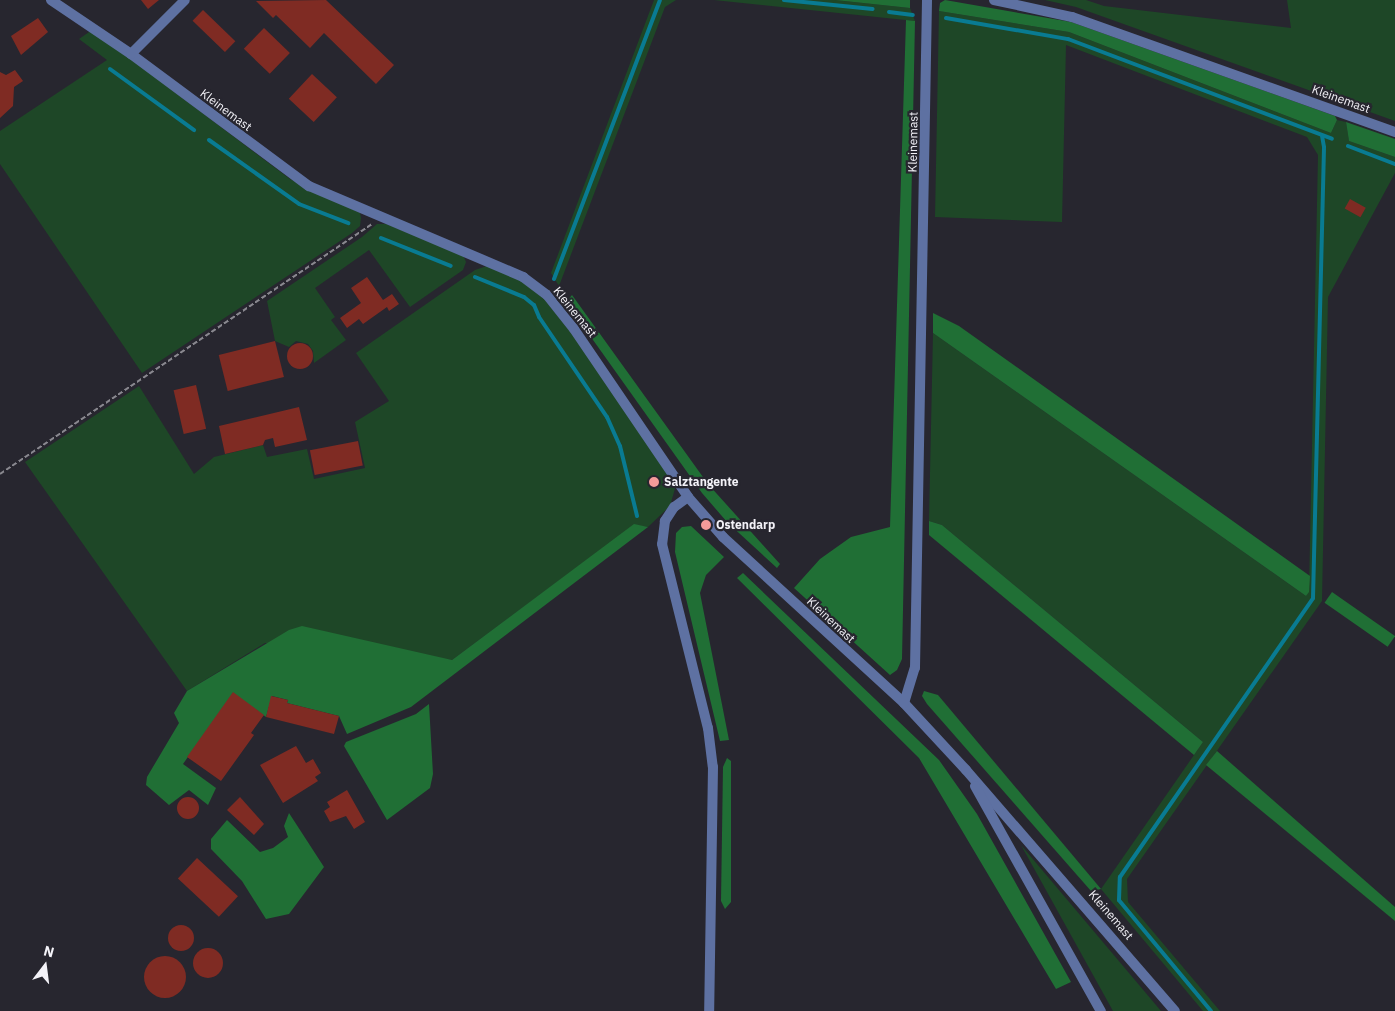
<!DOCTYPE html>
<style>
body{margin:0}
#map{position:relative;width:1395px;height:1011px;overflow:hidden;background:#27262f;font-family:"IBM Plex Sans",sans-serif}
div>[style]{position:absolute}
.green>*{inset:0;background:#1e4727}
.forest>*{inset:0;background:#206f35;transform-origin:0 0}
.stream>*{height:4px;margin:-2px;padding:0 2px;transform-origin:2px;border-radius:2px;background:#097b92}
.building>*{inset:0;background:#7f2b23;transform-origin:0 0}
.round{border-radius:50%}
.path>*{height:2px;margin-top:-1px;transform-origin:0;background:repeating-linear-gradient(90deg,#89888f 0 5px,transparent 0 7.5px)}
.minor>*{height:10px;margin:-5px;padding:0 5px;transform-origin:5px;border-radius:5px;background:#5e71a2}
.dots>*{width:14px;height:14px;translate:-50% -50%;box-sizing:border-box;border:2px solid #27262f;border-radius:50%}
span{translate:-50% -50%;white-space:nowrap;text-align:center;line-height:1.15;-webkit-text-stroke:4.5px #27262f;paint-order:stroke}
.street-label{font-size:12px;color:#f3f2f8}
.poi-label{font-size:12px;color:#f3f2f8;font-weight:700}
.left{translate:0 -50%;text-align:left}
.north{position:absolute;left:20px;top:941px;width:50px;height:50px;-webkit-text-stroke:4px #27262f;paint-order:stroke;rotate:15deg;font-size:14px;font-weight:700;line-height:20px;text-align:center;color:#f3f2f8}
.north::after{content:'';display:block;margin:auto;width:18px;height:22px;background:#f3f2f8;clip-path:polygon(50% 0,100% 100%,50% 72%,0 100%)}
</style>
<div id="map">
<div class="green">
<div style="clip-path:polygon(654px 0,676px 0,665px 7px,559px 286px,551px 273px)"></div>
<div style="clip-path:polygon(714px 0,835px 0,910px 8px,915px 21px)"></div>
<div style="clip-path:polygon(1045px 0,1086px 0,1104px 6px,1291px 28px,1287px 0,1395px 0,1395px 121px,1076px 7px)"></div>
<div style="clip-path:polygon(939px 11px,1069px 32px,1331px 133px,1337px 120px,1346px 122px,1349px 141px,1395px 157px,1395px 173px,1328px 297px,1322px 601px,1127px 879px,1128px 902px,1220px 1011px,1203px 1011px,1101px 889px,1203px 742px,942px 525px,929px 521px,933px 333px,1306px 596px,1309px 591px,1318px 155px,1307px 137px,1066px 45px,1062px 222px,935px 217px)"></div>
<div style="clip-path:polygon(92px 30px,290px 179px,360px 213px,361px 218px,360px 226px,352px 233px,142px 373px,0 164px,0 131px,107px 60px,79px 39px)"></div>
<div style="clip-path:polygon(377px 224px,386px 224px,463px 255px,466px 262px,463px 270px,410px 307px,369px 250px,315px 288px,335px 317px,331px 320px,346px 340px,314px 363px,313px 351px,308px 344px,296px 341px,289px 347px,275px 341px,267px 301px,362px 237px)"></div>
<div style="clip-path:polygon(487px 266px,518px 279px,542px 296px,583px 348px,676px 485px,670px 506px,648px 527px,634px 525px,452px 660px,265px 643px,187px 691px,25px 462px,139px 386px,194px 474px,214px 457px,263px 445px,267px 457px,307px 449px,314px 479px,365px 468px,355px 422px,389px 401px,356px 353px,475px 270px)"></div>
<div style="clip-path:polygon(1021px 845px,1161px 1011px,1113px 1011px)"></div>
</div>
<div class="forest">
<div style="clip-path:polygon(835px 0,910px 0,910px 8px)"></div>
<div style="clip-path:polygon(945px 0,1071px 22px,1335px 116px,1337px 120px,1331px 133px,1069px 32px,939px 11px,940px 3px)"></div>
<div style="clip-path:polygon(906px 20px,915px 21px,902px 659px,897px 670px,890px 675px,794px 588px,820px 559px,851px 537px,890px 527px)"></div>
<div style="clip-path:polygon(1346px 122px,1395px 139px,1395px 157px,1349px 141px)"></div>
<div style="clip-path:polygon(572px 295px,708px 484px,780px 564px,777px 568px,727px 522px,702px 493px,566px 302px)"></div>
<div style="clip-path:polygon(933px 313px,959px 326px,1310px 576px,1309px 592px,1306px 596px,933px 333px)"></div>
<div style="clip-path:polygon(929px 521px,942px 525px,1203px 742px,1194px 755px,929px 535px)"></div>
<div style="clip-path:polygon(634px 524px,648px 527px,411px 707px,347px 734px,339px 716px,287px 703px,288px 700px,272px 696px,266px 717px,233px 693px,183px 764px,216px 788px,208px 805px,189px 790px,169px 805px,146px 785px,147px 777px,179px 723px,174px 713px,187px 691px,289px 630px,302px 626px,452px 660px)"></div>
<div style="clip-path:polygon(691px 526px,724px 557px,706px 575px,700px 593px,729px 740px,720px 741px,675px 552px,676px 533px,682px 527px)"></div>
<div style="clip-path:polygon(743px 573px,939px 760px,977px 814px,1071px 982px,1056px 989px,919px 758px,737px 578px)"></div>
<div style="left:1332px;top:592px;width:77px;height:13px;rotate:35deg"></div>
<div style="clip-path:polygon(924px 691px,938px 695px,1101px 889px,1091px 891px,927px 704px,922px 696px)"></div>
<div style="clip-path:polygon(429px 704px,433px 774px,430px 788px,387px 820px,344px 746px,346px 742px,416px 714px)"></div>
<div style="clip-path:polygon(1217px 751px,1395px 907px,1395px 921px,1206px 765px)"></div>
<div style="clip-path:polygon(727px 758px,731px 761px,731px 902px,725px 909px,721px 901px,723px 767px)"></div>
<div style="clip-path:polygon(289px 813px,324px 867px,289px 914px,266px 919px,242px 881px,211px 849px,211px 839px,227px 820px,260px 852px,273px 848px,288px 837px,284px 826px)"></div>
</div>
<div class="stream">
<div style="left:784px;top:0;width:89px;rotate:5.8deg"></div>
<div style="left:889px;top:12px;width:24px;rotate:7deg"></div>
<div style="left:946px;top:18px;width:124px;rotate:9.8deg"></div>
<div style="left:1068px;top:39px;width:282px;rotate:20.7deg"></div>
<div style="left:110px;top:69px;width:104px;rotate:36deg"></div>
<div style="left:209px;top:140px;width:110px;rotate:35.4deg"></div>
<div style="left:299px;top:204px;width:53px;rotate:21.2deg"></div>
<div style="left:1348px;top:146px;width:50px;rotate:21deg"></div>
<div style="left:381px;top:238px;width:75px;rotate:21.8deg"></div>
<div style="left:475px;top:277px;width:53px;rotate:22.2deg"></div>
<div style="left:524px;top:297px;width:13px;rotate:39deg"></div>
<div style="left:534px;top:305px;width:13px;rotate:67deg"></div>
<div style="left:539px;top:317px;width:121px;rotate:55.8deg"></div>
<div style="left:607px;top:417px;width:32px;rotate:66deg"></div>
<div style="left:620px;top:446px;width:72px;rotate:76.3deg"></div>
<div style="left:554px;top:279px;width:298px;rotate:-69.2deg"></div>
<div style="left:1211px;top:1011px;width:144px;rotate:-129.7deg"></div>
<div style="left:1119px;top:900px;width:23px;rotate:-88deg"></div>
<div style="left:1120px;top:877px;width:339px;rotate:-55.3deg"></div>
<div style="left:1313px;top:598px;width:451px;rotate:-88.6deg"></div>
<div style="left:1324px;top:147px;width:11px;rotate:-100deg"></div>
</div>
<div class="building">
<div style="clip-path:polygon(141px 0,159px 0,148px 9px)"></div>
<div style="clip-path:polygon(326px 0,394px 65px,376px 84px,324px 33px,310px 48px,276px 15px,273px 18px,256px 1px)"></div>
<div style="left:203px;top:10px;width:45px;height:15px;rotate:44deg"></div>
<div style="clip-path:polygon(38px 18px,48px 32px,21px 55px,11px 36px)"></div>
<div style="left:264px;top:28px;width:36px;height:29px;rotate:44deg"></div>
<div style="clip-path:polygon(15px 70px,23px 81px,14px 87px,13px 106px,0 118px,0 72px,6px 75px)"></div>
<div style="left:312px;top:74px;width:34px;height:34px;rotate:43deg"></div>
<div style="left:1350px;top:199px;width:18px;height:11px;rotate:29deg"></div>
<div style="clip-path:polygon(367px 277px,383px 300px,392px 294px,399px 304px,389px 311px,387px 307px,363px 324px,359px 319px,347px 328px,340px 318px,361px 303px,351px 288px)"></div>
<div style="left:275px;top:341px;width:37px;height:58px;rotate:76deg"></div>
<div class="round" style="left:287px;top:343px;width:26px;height:26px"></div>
<div style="left:196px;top:385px;width:45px;height:23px;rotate:77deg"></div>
<div style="clip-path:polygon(299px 407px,307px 440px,275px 447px,273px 438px,265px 440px,263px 445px,225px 454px,219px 426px)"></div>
<div style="left:358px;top:441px;width:25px;height:49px;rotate:79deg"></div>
<div style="clip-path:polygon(233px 692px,264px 715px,251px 733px,254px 735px,221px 781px,187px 757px)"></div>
<div style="clip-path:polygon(271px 696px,288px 700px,287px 703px,339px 716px,334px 734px,266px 717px)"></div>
<div style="clip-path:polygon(296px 746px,306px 763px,313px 759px,321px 773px,315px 777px,318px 781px,283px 803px,260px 765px)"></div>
<div style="clip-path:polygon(347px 790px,365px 822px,354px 829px,346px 816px,330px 822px,324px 811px,330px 807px,327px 802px)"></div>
<div class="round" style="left:177px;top:797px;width:22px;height:22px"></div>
<div style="clip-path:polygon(240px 797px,264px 824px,254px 835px,227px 810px)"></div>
<div style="left:197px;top:858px;width:56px;height:28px;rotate:43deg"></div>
<div class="round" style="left:168px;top:925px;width:26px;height:26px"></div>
<div class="round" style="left:193px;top:948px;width:30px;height:30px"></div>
<div class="round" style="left:144px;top:956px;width:42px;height:42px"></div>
</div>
<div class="path">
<div style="left:0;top:474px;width:448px;rotate:-33.9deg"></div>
</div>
<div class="minor">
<div style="left:51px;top:0;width:97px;rotate:34deg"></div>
<div style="left:131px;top:54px;width:222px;rotate:36.6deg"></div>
<div style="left:309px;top:186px;width:233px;rotate:23deg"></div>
<div style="left:523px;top:277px;width:30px;rotate:37deg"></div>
<div style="left:547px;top:295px;width:43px;rotate:51.5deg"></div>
<div style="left:574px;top:329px;width:203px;rotate:55.8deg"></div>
<div style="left:688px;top:497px;width:53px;rotate:48.8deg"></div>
<div style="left:723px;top:537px;width:246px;rotate:42.5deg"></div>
<div style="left:904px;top:703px;width:91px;rotate:47.2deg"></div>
<div style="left:966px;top:770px;width:319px;rotate:49.1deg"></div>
<div style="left:994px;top:0;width:80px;rotate:12.3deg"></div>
<div style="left:1072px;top:17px;width:343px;rotate:19.6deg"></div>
<div style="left:131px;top:54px;width:76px;rotate:-45deg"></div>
<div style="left:688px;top:497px;width:17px;rotate:144deg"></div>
<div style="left:674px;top:507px;width:17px;rotate:123deg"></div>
<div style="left:665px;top:521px;width:23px;rotate:97deg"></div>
<div style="left:662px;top:544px;width:190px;rotate:76deg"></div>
<div style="left:708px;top:728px;width:39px;rotate:83deg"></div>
<div style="left:713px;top:767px;width:244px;rotate:90.9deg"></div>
<div style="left:904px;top:703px;width:37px;rotate:-73deg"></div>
<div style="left:915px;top:668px;width:668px;rotate:-88.97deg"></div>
<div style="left:975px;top:786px;width:258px;rotate:60.8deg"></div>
</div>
<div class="dots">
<div style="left:654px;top:482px;background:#f59b9a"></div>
<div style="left:706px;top:525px;background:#f59b9a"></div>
</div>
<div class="street-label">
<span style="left:1341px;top:99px;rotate:20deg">Kleinemast</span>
<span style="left:226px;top:110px;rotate:37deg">Kleinemast</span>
<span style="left:913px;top:142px;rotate:-89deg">Kleinemast</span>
<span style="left:575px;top:312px;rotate:51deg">Kleinemast</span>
<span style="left:831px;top:620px;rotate:43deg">Kleinemast</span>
<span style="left:1111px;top:915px;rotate:49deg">Kleinemast</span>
</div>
<div class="poi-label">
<span class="left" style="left:664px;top:482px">Salztangente</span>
<span class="left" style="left:716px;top:525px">Ostendarp</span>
</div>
<div class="north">N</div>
</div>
